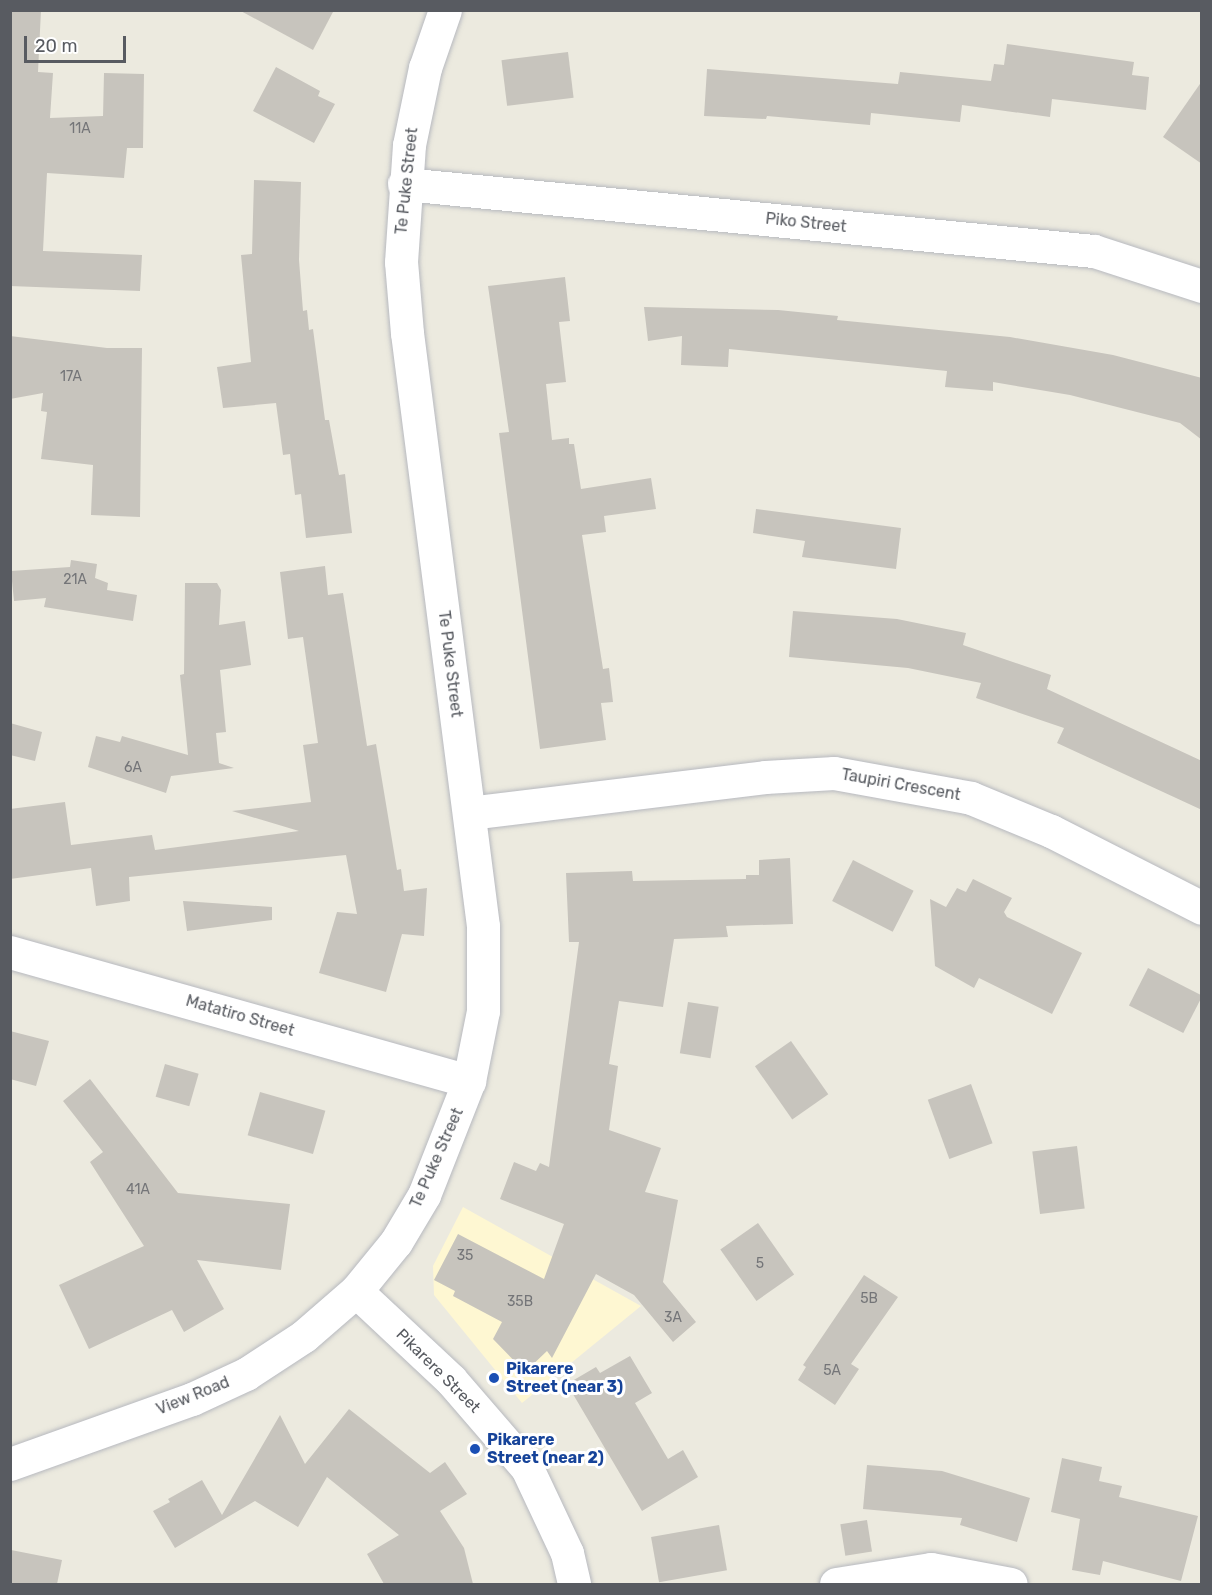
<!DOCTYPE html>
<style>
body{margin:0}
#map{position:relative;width:1212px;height:1595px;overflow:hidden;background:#eceadf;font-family:Rubik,sans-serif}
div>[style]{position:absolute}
.commercial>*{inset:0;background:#fef7d2}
.building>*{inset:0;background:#c7c4bd;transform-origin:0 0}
.roads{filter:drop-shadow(0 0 2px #b7b9bf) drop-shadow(0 0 2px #b7b9bf)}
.minor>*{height:33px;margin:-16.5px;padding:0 16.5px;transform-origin:16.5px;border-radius:16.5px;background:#fff}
.dots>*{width:16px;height:16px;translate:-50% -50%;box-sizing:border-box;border:3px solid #fff;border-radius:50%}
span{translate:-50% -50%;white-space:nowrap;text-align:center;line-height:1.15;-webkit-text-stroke:6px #fff;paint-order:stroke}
.number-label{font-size:14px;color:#747578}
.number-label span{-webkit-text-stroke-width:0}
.street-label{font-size:16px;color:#585b61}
.transit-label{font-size:16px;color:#164399;font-weight:700}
.left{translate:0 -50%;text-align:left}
.frame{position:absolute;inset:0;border:12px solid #585b61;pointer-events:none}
.scale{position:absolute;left:24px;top:36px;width:102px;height:27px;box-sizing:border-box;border:3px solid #585b61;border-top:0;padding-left:8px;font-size:18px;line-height:21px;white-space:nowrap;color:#585b61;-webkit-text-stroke:4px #fff;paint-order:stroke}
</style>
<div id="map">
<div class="commercial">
<div style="clip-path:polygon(463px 1207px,641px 1306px,522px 1403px,434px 1295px,433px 1266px)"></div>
</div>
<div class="building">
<div style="clip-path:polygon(10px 10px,41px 10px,38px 72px,53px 73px,50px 118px,103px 116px,104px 73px,144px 74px,143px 148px,127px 148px,124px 178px,47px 173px,43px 251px,142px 255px,140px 291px,10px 286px)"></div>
<div style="clip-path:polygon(239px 10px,334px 10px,313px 50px)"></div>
<div style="clip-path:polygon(1007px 44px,1134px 62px,1132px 75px,1149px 77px,1146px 110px,1052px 99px,1050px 117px,962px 105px,960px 122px,871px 113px,870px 125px,767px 116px,766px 119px,704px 116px,707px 69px,898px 84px,900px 72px,991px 81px,994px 64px,1004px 65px)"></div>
<div style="left:568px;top:52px;width:46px;height:67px;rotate:83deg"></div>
<div style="clip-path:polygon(276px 67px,320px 91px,318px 96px,335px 104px,314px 143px,253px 111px)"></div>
<div style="clip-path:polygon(1202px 81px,1202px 164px,1163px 137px)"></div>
<div style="clip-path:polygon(254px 180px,301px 182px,299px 260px,303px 311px,307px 310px,309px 330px,313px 329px,325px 420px,329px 420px,339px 475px,345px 474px,352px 533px,306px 538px,301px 494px,295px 495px,290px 454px,283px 455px,276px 403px,223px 408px,217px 367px,251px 362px,241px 255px,252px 254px)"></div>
<div style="clip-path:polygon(565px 277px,570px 321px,559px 322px,566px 382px,546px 384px,552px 440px,569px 438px,569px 444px,574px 444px,581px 489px,651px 478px,656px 509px,604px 516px,606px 532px,582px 535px,603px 669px,609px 668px,613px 702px,601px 703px,606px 740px,540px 749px,499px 433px,509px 432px,488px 286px)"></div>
<div style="clip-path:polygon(644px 307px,778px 310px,838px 316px,837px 320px,1010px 337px,1113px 355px,1202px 378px,1202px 440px,1180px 423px,1070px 395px,993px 382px,993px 391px,945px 387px,947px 371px,729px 349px,728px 367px,681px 365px,682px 336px,648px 341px)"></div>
<div style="clip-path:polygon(10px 336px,107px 348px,142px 348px,140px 517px,91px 515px,93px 465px,41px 459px,47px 412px,41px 411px,43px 393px,10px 399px)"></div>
<div style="clip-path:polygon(756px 509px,901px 528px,896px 569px,802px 557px,805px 541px,753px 533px)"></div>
<div style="clip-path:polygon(71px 560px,97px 564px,95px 578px,108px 583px,107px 590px,137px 595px,133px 621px,44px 607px,46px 598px,14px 601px,11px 571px,70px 567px)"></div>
<div style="clip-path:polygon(325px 566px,328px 595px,343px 593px,367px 746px,376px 744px,397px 870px,401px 869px,404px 891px,427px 888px,424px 936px,402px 934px,386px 992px,319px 973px,337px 912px,357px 914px,346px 855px,129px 877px,130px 901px,96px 906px,91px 868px,10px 879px,10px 809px,65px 802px,71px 845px,152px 835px,155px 850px,299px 831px,232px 811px,311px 802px,303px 745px,318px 743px,303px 637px,288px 639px,280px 572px)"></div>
<div style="clip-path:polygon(185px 583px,217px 583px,221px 590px,219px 625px,245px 621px,251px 665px,220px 670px,226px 732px,216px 733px,219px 763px,234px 768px,171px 776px,166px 793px,88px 767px,96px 736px,120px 742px,122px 736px,188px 755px,180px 675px,184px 674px)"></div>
<div style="clip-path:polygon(793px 611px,897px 619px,966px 633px,963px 645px,1051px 675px,1047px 689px,1202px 761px,1202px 810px,1057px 743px,1064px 728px,976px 698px,981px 683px,908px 668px,789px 657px)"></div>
<div style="clip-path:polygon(10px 723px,42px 732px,35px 761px,10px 755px)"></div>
<div style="clip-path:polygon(790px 858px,793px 924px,726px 926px,728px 937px,674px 939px,663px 1007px,619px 1001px,609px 1064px,618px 1066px,609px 1130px,661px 1148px,645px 1192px,678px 1200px,663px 1282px,696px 1322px,673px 1342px,634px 1295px,596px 1274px,552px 1358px,547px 1351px,525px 1372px,493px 1339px,502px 1322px,453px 1296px,455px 1291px,434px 1280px,458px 1234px,544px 1279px,564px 1224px,500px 1199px,514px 1162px,536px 1171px,540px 1163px,549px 1167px,579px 942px,569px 942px,566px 873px,632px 871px,633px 881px,746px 879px,746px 875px,759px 875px,759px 860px)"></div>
<div style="left:853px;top:860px;width:68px;height:46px;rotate:27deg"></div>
<div style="clip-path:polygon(973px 879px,1012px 898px,1004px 912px,1007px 917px,1082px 953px,1052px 1014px,979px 978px,974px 988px,935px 966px,930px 899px,946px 907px,957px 888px,966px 892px)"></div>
<div style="clip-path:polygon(183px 901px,272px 907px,272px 920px,187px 931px)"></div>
<div style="left:1148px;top:968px;width:61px;height:42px;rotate:27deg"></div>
<div style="left:688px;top:1002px;width:31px;height:52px;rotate:9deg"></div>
<div style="clip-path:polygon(10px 1031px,49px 1041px,36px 1086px,10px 1079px)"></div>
<div style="left:791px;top:1041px;width:65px;height:44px;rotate:55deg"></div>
<div style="left:165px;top:1064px;width:35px;height:34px;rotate:16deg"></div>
<div style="clip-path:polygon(90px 1079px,178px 1193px,290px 1204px,281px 1270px,197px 1260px,224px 1309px,184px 1332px,172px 1310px,89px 1349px,59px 1285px,144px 1246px,90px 1162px,103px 1152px,63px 1101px)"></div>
<div style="left:971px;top:1084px;width:63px;height:46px;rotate:70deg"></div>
<div style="left:260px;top:1092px;width:68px;height:45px;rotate:16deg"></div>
<div style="left:1077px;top:1146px;width:63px;height:45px;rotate:83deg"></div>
<div style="left:758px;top:1223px;width:63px;height:46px;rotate:55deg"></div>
<div style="clip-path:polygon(864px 1275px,898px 1297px,851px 1364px,859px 1369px,835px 1405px,798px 1380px,806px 1367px,803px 1365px)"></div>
<div style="clip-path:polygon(630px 1356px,652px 1393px,635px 1403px,668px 1459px,683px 1450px,698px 1477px,642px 1511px,567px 1384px,596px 1367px,600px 1373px)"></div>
<div style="clip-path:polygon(349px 1409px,430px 1473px,445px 1462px,467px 1494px,440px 1511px,464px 1548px,473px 1584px,384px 1584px,367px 1554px,399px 1535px,327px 1477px,298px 1527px,255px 1501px,175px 1548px,153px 1511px,170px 1502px,168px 1499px,202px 1480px,222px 1515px,280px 1415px,305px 1464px)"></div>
<div style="clip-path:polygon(1062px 1458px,1102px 1467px,1099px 1481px,1122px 1486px,1119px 1497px,1198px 1516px,1181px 1581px,1103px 1561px,1100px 1575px,1072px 1570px,1080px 1519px,1051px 1512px)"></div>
<div style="clip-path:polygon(867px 1465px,942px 1471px,1030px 1498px,1017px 1542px,960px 1525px,962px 1518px,863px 1509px)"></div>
<div style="left:867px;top:1520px;width:32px;height:27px;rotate:81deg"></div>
<div style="left:719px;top:1525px;width:46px;height:69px;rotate:80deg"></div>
<div style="clip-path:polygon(11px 1550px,62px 1560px,57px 1584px,12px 1584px)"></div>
</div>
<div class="roads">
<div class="minor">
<div style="left:404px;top:184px;width:693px;rotate:5.55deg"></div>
<div style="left:1094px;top:251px;width:114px;rotate:18deg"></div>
<div style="left:469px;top:813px;width:298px;rotate:-6.9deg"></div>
<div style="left:765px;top:777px;width:69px;rotate:-3.3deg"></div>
<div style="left:834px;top:773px;width:139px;rotate:10.3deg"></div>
<div style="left:971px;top:798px;width:87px;rotate:22.4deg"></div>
<div style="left:1051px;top:831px;width:169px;rotate:27deg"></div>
<div style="left:10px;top:952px;width:477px;rotate:15.7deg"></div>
<div style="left:356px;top:1291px;width:130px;rotate:43.1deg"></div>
<div style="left:451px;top:1380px;width:116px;rotate:49.2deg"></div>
<div style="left:527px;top:1468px;width:94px;rotate:64.8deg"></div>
<div style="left:567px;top:1553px;width:32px;rotate:77deg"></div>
<div style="left:10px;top:1464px;width:193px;rotate:-19.7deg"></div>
<div style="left:192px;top:1399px;width:60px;rotate:-24.8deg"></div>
<div style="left:246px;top:1374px;width:69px;rotate:-33.2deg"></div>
<div style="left:304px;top:1336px;width:69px;rotate:-40.9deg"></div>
<div style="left:356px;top:1291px;width:63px;rotate:-50.8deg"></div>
<div style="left:396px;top:1242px;width:55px;rotate:-59.2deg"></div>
<div style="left:424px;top:1195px;width:123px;rotate:-68.5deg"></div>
<div style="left:469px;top:1081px;width:71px;rotate:-78.7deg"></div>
<div style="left:483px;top:1011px;width:85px;rotate:-90deg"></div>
<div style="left:483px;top:926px;width:598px;rotate:-97.3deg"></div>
<div style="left:407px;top:333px;width:71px;rotate:-94.8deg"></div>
<div style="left:401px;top:262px;width:117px;rotate:-86.1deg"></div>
<div style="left:409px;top:145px;width:79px;rotate:-78.3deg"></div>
<div style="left:425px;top:68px;width:61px;rotate:-71deg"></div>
<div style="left:836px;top:1584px;width:96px;rotate:-9deg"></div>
<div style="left:931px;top:1569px;width:81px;rotate:10.6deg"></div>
</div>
</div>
<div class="dots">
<div style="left:494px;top:1378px;background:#1a4fb4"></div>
<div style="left:475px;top:1449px;background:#1a4fb4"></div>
</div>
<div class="number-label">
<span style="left:80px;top:129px">11A</span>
<span style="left:71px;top:377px">17A</span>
<span style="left:75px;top:580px">21A</span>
<span style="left:133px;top:768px">6A</span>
<span style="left:138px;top:1190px">41A</span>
<span style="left:465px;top:1256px">35</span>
<span style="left:760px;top:1264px">5</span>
<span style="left:869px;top:1299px">5B</span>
<span style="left:520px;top:1302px">35B</span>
<span style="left:673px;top:1318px">3A</span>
<span style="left:832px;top:1371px">5A</span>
</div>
<div class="street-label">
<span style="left:407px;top:181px;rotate:-84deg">Te Puke Street</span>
<span style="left:806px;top:223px;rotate:6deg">Piko Street</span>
<span style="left:450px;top:664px;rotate:83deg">Te Puke Street</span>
<span style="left:901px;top:785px;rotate:10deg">Taupiri Crescent</span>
<span style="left:240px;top:1016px;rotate:16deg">Matatiro Street</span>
<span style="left:437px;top:1158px;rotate:-66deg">Te Puke Street</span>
<span style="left:438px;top:1371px;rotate:45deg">Pikarere Street</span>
<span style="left:193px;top:1396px;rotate:-22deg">View Road</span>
</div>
<div class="transit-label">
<span class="left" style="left:506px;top:1378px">Pikarere<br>Street (near 3)</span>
<span class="left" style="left:487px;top:1449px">Pikarere<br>Street (near 2)</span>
</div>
<div class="frame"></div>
<div class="scale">20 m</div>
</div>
